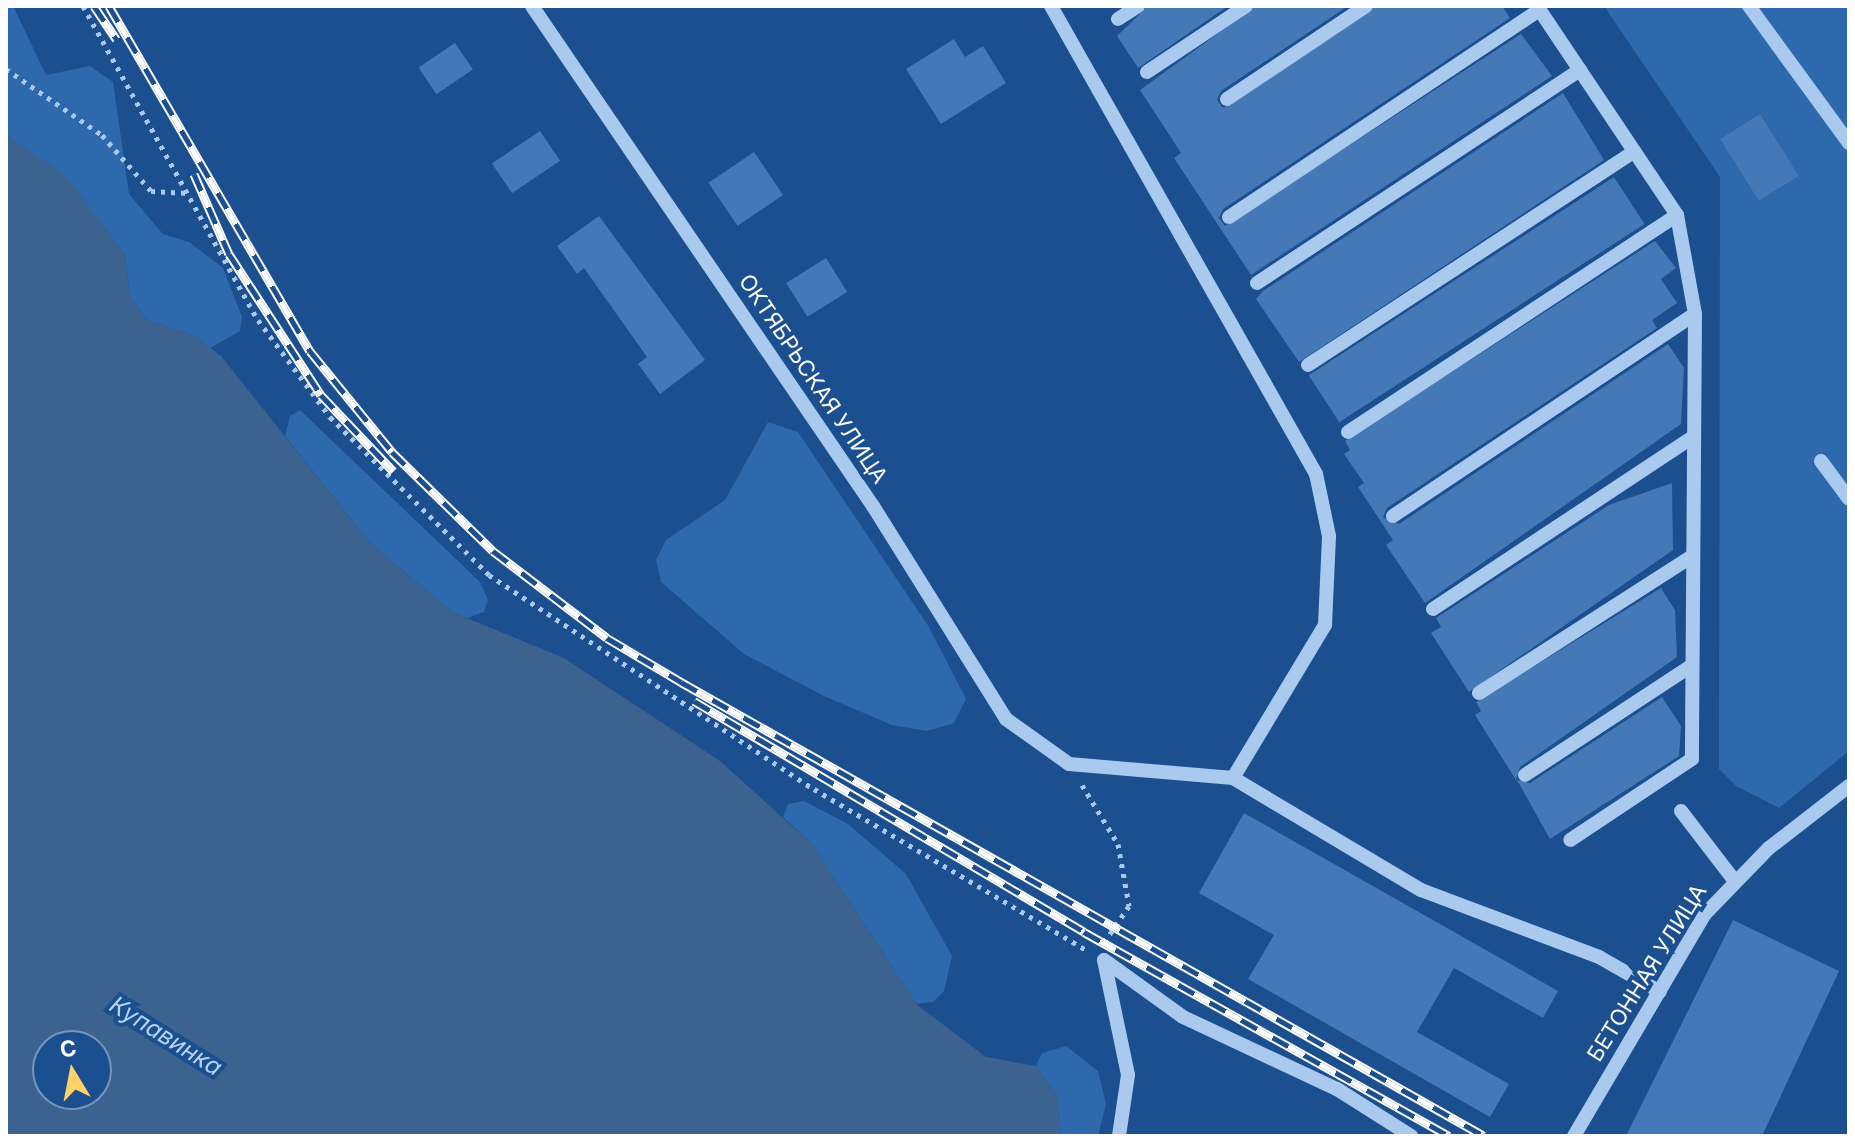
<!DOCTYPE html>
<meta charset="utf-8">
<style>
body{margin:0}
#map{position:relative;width:1855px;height:1142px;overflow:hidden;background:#1b4f8f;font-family:Inter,sans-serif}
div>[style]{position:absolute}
.green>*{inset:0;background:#2e69ad}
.water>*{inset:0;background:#3c6290}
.building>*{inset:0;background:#4478b7;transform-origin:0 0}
.path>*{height:5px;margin-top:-2.5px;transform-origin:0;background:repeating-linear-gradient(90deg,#a9c9ee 0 4px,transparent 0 10px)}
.minor>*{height:14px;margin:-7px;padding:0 7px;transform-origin:7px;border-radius:7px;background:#a9c9ee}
.rail>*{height:9px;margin-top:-4.5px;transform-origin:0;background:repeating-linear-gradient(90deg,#1b4f8f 0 18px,#fff 0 36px);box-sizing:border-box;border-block:2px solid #fff}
span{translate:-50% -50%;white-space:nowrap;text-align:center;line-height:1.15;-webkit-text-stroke:8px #1b4f8f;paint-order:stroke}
.street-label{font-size:22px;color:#fff}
.water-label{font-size:24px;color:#b5d3f5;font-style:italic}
.frame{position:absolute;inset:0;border:8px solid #fff;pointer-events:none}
.north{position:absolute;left:32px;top:1030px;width:80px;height:80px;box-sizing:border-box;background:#1b4f8f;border:2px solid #7695bc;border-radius:50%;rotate:350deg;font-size:22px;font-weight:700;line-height:32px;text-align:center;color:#fff}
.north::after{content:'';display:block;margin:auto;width:28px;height:36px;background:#ffd166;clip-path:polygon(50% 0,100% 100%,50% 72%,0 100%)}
</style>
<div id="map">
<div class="green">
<div style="clip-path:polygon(6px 6px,13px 6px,46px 75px,90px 66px,113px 82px,129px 194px,163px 234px,189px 242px,223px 268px,242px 317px,240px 331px,210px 348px,193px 335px,147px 320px,130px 297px,125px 255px,67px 178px,6px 135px)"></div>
<div style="clip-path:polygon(1604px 6px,1849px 6px,1849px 751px,1779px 808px,1736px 786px,1719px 769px,1720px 177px)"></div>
<div style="clip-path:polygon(300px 410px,480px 582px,488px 600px,484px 612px,467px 618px,452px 612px,370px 543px,285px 436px,290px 416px)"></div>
<div style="clip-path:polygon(768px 422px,798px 432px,929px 627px,966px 699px,954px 723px,927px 731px,892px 725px,824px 696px,744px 654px,661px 582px,656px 560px,666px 540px,725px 500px)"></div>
<div style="clip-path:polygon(804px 801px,848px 824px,906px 874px,952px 956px,944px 991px,933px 1002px,916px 1004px,813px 845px,783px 817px,788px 804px)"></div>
<div style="clip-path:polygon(1066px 1046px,1098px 1071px,1106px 1104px,1098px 1136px,1060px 1136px,1057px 1096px,1036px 1066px,1042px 1053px)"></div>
</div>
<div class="water">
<div style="clip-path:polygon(evenodd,6px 135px,67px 177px,125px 255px,130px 297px,147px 320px,193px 335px,221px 356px,370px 543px,452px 612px,564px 658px,720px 761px,813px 845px,916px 1004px,986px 1057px,1036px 1066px,1057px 1096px,1060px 1136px,6px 1136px,6px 135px,48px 1046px,96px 1046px,96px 1094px,48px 1094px,48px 1046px)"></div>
</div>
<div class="building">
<div style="clip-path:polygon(1148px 6px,1228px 6px,1138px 68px,1117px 36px)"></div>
<div style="clip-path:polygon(1256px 6px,1348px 6px,1221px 91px,1217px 100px,1223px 108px,1376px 6px,1502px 6px,1510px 18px,1223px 209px,1219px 218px,1225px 226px,1521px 34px,1552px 76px,1251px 275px,1174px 158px,1181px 153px,1140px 90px)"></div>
<div style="clip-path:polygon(954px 39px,965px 57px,983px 46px,1006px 83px,941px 124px,906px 69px)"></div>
<div style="left:455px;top:43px;width:32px;height:44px;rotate:56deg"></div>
<div style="clip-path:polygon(1563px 93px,1604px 160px,1299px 362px,1256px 299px,1263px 291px)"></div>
<div style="left:1760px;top:114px;width:73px;height:47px;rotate:58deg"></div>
<div style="left:540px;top:131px;width:36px;height:58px;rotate:56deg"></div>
<div style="left:754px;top:152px;width:52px;height:55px;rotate:56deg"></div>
<div style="left:1614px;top:177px;width:56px;height:364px;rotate:57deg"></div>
<div style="clip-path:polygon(599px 216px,705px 360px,660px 394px,638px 364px,647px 357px,584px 268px,577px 274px,557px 246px)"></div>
<div style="clip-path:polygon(1655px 241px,1676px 268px,1661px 279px,1677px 303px,1652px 320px,1657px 328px,1387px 508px,1383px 517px,1399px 524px,1668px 344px,1684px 368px,1681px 424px,1425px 603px,1386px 545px,1393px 540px,1358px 487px,1364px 483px,1344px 454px,1350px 450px,1345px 441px)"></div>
<div style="left:826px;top:258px;width:40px;height:47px;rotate:58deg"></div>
<div style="clip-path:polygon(1672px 483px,1673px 550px,1469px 692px,1431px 633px,1441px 627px,1436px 618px,1609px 505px)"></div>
<div style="clip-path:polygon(1661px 588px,1675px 610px,1677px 657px,1520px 767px,1516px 780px,1475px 715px,1481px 711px,1476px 702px)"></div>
<div style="clip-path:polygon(1662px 697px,1681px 726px,1679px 756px,1550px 839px,1517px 780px,1530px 783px)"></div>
<div style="clip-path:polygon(1244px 813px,1558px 991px,1543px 1018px,1454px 968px,1417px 1032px,1509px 1084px,1490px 1117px,1248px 979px,1274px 935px,1199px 893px)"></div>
<div style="clip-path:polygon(1733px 920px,1839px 971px,1762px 1136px,1626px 1136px)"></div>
</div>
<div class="path">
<div style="left:83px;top:6px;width:359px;rotate:60.9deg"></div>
<div style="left:258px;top:320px;width:121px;rotate:53.4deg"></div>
<div style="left:330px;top:417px;width:224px;rotate:44.8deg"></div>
<div style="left:489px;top:575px;width:389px;rotate:33.4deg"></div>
<div style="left:814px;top:789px;width:318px;rotate:30.6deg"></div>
<div style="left:6px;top:69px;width:116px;rotate:34.5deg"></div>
<div style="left:102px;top:135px;width:74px;rotate:48.8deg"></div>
<div style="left:151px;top:191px;width:37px;rotate:3deg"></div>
<div style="left:1082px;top:785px;width:69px;rotate:58.6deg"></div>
<div style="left:1118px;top:844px;width:63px;rotate:79.9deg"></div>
<div style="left:1129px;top:906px;width:42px;rotate:124.4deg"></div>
</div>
<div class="minor">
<div style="left:532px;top:6px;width:605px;rotate:55.71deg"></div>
<div style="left:873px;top:506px;width:251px;rotate:58deg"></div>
<div style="left:1006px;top:719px;width:77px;rotate:35.5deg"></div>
<div style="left:1069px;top:764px;width:165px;rotate:4.9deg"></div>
<div style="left:1233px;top:778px;width:179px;rotate:-59deg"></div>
<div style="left:1325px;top:625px;width:89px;rotate:-87.4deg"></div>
<div style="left:1329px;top:536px;width:63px;rotate:-101.8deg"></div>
<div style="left:1316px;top:474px;width:538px;rotate:-119.52deg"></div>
<div style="left:1537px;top:6px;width:252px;rotate:56.2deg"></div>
<div style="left:1677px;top:215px;width:101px;rotate:79.7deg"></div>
<div style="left:1695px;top:314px;width:445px;rotate:90.4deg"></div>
<div style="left:1692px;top:759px;width:146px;rotate:146.4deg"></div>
<div style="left:1749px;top:6px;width:170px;rotate:53.9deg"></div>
<div style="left:1118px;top:19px;width:24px;rotate:-33deg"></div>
<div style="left:1147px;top:72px;width:119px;rotate:-33.7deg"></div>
<div style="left:1227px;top:99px;width:167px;rotate:-33.8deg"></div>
<div style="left:1229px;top:217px;width:373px;rotate:-33.7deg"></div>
<div style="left:1257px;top:283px;width:387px;rotate:-33.4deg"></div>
<div style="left:1308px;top:365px;width:389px;rotate:-33.2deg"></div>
<div style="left:1348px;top:432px;width:394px;rotate:-33.4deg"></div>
<div style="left:1821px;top:461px;width:47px;rotate:53.6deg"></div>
<div style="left:1393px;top:516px;width:363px;rotate:-33.8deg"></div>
<div style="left:1433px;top:609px;width:313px;rotate:-33.5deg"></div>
<div style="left:1479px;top:693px;width:252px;rotate:-32.7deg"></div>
<div style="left:1525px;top:775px;width:199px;rotate:-33.3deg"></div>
<div style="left:1233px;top:778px;width:219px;rotate:30.8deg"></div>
<div style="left:1421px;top:890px;width:190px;rotate:20.6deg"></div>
<div style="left:1599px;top:957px;width:70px;rotate:29.8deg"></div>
<div style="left:1681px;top:811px;width:87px;rotate:52.5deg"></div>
<div style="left:1104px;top:960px;width:97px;rotate:35.8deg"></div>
<div style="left:1183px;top:1017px;width:170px;rotate:25.1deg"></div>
<div style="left:1337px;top:1089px;width:88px;rotate:32.4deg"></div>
<div style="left:1104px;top:960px;width:117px;rotate:78.2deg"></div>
<div style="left:1128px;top:1075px;width:62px;rotate:98.4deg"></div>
<div style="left:1574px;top:1136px;width:258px;rotate:-59.5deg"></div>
<div style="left:1705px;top:914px;width:92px;rotate:-45.9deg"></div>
<div style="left:1769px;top:848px;width:101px;rotate:-37.8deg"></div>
</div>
<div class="rail">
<div style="left:94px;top:6px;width:40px;rotate:56deg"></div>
<div style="left:109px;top:6px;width:399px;rotate:59.8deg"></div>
<div style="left:310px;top:351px;width:130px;rotate:50.9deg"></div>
<div style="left:392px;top:452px;width:141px;rotate:44.4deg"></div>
<div style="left:493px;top:551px;width:143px;rotate:37.3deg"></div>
<div style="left:607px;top:638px;width:86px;rotate:30.7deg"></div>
<div style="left:681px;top:682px;width:922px;rotate:29.48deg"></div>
<div style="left:194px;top:174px;width:87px;rotate:66.4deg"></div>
<div style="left:229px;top:254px;width:168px;rotate:56.9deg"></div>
<div style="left:321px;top:395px;width:105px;rotate:46.5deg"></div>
<div style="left:694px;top:701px;width:453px;rotate:30.6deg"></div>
<div style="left:1084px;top:932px;width:418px;rotate:29.2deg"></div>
</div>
<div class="street-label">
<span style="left:813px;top:379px;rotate:56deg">ОКТЯБРЬСКАЯ УЛИЦА</span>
<span style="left:1647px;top:973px;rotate:-58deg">БЕТОННАЯ УЛИЦА</span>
</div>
<div class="water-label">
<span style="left:166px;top:1036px;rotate:32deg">Купавинка</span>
</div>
<div class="frame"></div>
<div class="north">С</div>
</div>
